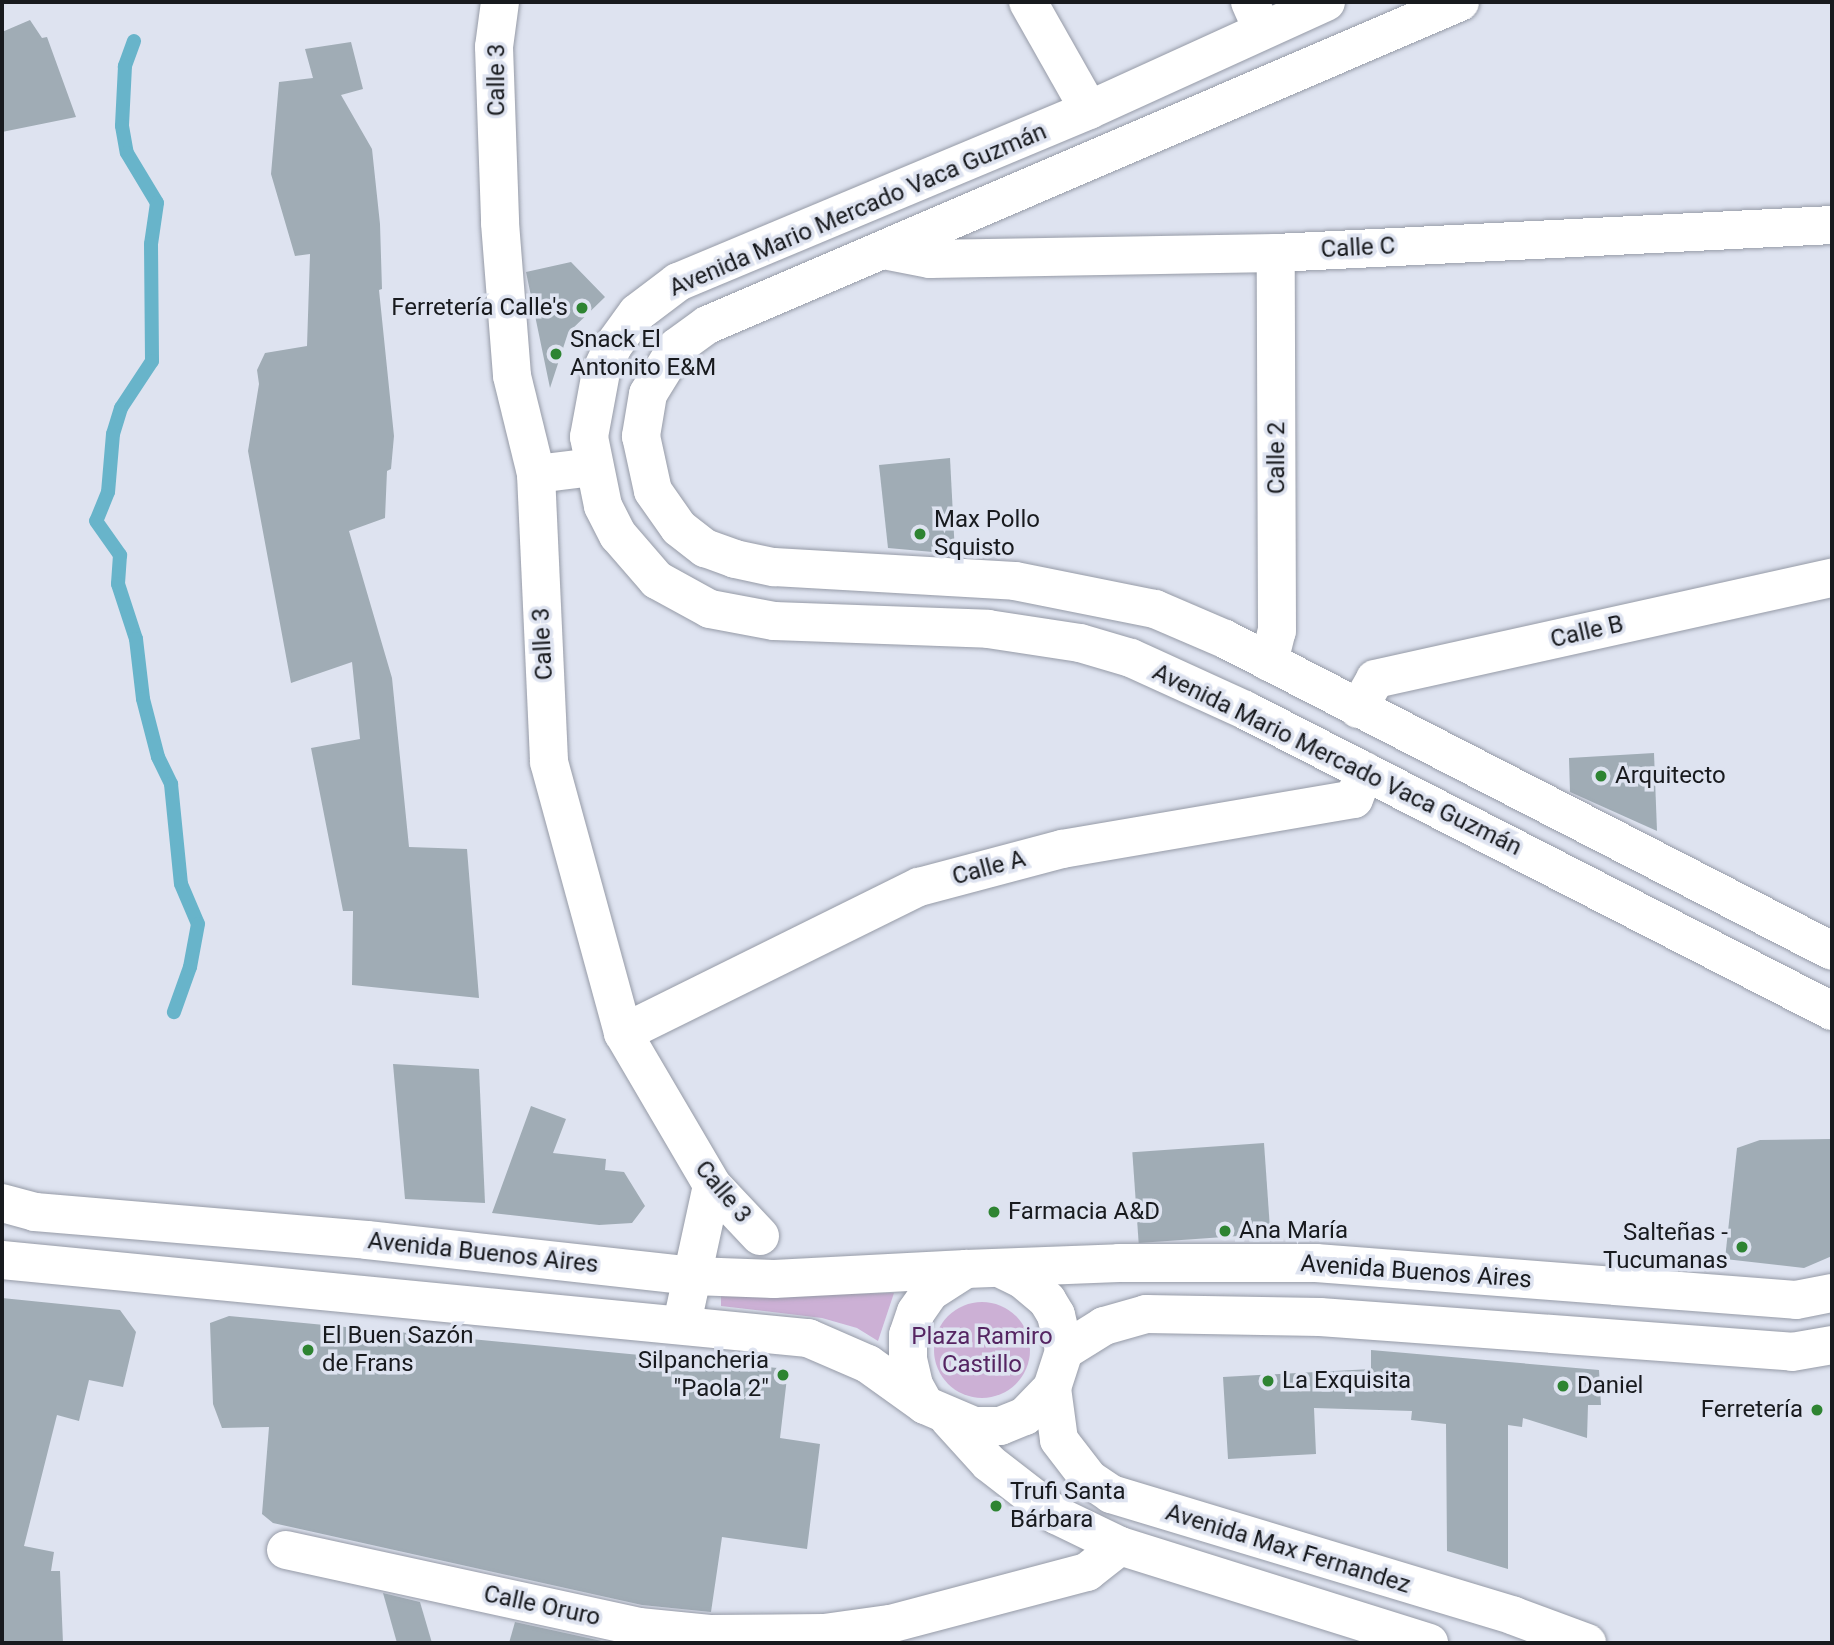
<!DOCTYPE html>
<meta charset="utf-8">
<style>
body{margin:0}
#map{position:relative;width:1834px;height:1645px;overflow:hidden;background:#dee3f0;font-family:Roboto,sans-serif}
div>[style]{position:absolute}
.green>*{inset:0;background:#ccb0d5}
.round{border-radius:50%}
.stream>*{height:14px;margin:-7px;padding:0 7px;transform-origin:7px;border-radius:7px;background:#68b4ca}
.building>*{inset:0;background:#a0acb5;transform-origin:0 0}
.roads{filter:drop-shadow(0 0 2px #969ba7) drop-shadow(0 0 2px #969ba7)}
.minor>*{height:38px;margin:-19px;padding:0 19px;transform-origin:19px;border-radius:19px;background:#fff}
.secondary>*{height:38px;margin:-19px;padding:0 19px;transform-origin:19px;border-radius:19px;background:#fff}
.primary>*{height:38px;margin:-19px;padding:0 19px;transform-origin:19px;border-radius:19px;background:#fff}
.dots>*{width:19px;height:19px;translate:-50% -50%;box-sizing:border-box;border:4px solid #dee3f0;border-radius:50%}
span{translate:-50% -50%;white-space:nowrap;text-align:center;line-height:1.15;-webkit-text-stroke:7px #dee3f0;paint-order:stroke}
.street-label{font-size:24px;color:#181a1e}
.poi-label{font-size:24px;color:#181a1e}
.right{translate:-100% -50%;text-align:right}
.left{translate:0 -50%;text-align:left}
.park-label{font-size:24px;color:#552562}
.frame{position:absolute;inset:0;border:4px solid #181a1e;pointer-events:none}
</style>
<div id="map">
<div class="green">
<div style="clip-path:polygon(894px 1293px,878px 1341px,857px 1328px,822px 1318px,721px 1306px,721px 1296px)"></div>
<div class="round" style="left:934px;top:1302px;width:96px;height:96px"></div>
</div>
<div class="stream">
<div style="left:134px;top:41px;width:27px;rotate:110deg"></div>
<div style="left:125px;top:66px;width:60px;rotate:92.9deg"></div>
<div style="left:122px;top:126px;width:27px;rotate:80deg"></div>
<div style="left:127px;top:153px;width:58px;rotate:59deg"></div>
<div style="left:157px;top:203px;width:41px;rotate:98.3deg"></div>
<div style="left:151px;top:244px;width:117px;rotate:89.5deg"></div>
<div style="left:152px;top:361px;width:56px;rotate:123.4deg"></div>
<div style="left:121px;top:408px;width:27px;rotate:107deg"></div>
<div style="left:113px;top:434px;width:58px;rotate:94.9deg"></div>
<div style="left:108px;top:492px;width:31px;rotate:112deg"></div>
<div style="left:96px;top:521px;width:42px;rotate:54.8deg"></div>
<div style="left:120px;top:555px;width:29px;rotate:94deg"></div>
<div style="left:118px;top:584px;width:58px;rotate:71.9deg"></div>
<div style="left:136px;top:639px;width:60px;rotate:83.3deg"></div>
<div style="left:143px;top:699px;width:60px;rotate:75.5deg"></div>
<div style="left:158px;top:757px;width:30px;rotate:64deg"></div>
<div style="left:171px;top:784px;width:100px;rotate:84.3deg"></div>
<div style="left:181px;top:884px;width:43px;rotate:67deg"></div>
<div style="left:198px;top:924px;width:44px;rotate:100.5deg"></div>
<div style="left:190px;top:967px;width:48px;rotate:109.6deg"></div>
</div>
<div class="building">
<div style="clip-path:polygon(30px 20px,42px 38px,47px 37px,76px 117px,2px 132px,2px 32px)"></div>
<div style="clip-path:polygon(351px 42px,363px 89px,341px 95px,372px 149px,380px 224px,382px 289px,379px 290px,394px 436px,391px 469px,387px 471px,385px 518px,349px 531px,392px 678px,409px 847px,467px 849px,479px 998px,352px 985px,353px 911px,343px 911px,311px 748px,360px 739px,352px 662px,291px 683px,248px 451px,259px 384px,257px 370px,265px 353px,307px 346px,310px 254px,295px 256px,271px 174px,279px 82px,313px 78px,305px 49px)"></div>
<div style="clip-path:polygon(571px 262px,605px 297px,568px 333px,550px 388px,526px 272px)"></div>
<div style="clip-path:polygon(950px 458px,955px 554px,888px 548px,879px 465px)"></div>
<div style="clip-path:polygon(1654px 753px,1657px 831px,1570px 792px,1569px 758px)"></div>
<div style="clip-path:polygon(393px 1064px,479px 1069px,485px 1203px,405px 1199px)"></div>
<div style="clip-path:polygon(531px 1106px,566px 1119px,553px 1153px,606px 1159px,605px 1170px,624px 1172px,645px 1206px,632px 1223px,599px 1225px,492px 1213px)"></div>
<div style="clip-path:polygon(1832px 1139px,1832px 1256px,1804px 1268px,1725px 1259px,1737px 1148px,1760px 1140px)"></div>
<div style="left:1264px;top:1143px;width:91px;height:132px;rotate:86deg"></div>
<div style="clip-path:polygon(2px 1298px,120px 1310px,136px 1332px,123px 1387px,89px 1380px,79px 1421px,57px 1415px,24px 1546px,54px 1552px,51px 1571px,60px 1571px,63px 1643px,2px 1643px)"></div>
<div style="clip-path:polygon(229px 1316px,788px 1369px,780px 1438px,820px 1444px,807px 1549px,722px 1537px,711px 1612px,642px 1605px,273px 1523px,262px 1514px,269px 1427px,222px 1428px,213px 1404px,210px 1323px)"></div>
<div style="clip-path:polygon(1371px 1350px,1599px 1370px,1601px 1405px,1588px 1405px,1587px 1438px,1523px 1418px,1522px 1427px,1508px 1425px,1508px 1569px,1447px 1551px,1446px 1424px,1411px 1420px,1412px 1411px,1314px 1408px,1316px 1454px,1228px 1459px,1223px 1377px,1371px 1369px)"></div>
<div style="clip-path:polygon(383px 1593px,420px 1602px,432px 1643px,397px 1643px)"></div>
<div style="clip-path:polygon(515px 1622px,611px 1643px,509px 1643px)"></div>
</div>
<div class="roads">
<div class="minor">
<div style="left:500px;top:2px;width:45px;rotate:97.6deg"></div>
<div style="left:494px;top:47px;width:176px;rotate:88deg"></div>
<div style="left:500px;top:223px;width:153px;rotate:85.5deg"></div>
<div style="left:512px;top:376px;width:101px;rotate:76.2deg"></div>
<div style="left:536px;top:474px;width:288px;rotate:87.4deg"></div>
<div style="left:549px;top:762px;width:281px;rotate:74.7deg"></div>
<div style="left:623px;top:1033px;width:176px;rotate:59.6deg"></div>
<div style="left:712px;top:1185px;width:70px;rotate:46.7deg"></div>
<div style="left:1028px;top:2px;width:124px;rotate:60.5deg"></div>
<div style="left:1250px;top:2px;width:30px;rotate:66deg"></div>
<div style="left:884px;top:250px;width:47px;rotate:11.1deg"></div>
<div style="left:930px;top:259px;width:346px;rotate:-1deg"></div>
<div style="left:1276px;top:253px;width:557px;rotate:-2.88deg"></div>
<div style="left:536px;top:474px;width:57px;rotate:-7deg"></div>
<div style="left:1269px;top:662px;width:32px;rotate:-76deg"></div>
<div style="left:1277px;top:631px;width:378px;rotate:-90.2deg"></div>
<div style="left:1358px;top:709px;width:34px;rotate:-60deg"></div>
<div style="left:1375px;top:679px;width:468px;rotate:-12.5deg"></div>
<div style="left:623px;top:1033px;width:330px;rotate:-26.3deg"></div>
<div style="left:919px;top:887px;width:148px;rotate:-14.9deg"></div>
<div style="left:1062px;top:849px;width:296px;rotate:-9.7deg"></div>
<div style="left:1354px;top:799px;width:30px;rotate:-69deg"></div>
<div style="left:682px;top:1323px;width:141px;rotate:-77.7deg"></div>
<div style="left:286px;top:1550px;width:361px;rotate:12.3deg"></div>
<div style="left:639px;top:1627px;width:71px;rotate:5.6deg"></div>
<div style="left:710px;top:1634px;width:114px;rotate:-0.5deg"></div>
<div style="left:824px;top:1633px;width:67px;rotate:-7.8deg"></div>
<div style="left:890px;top:1624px;width:204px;rotate:-14.8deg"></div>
<div style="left:1087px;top:1572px;width:42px;rotate:-38.2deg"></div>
</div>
<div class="secondary">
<div style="left:2px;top:1203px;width:34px;rotate:15deg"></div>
<div style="left:35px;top:1212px;width:333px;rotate:4.8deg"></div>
<div style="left:367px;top:1240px;width:328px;rotate:6.3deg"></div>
<div style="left:693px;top:1276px;width:81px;rotate:2.1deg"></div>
<div style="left:774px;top:1279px;width:192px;rotate:-3deg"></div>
<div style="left:2px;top:1260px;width:810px;rotate:5.53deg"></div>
<div style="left:808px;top:1338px;width:65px;rotate:23.4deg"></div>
<div style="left:868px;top:1364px;width:70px;rotate:35.7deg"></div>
</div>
<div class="primary">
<div style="left:1326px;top:2px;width:260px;rotate:155.5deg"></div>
<div style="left:1089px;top:110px;width:446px;rotate:157.3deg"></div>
<div style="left:678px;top:282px;width:51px;rotate:142.9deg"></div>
<div style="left:637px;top:313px;width:41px;rotate:126deg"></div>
<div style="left:613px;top:346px;width:29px;rotate:115deg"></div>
<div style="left:601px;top:372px;width:66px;rotate:100.5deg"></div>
<div style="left:589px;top:437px;width:70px;rotate:78.5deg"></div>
<div style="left:603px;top:506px;width:33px;rotate:63deg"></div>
<div style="left:618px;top:535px;width:60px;rotate:49.1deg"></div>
<div style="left:657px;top:580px;width:60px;rotate:28.7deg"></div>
<div style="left:710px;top:609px;width:65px;rotate:10.6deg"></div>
<div style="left:774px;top:621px;width:214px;rotate:2.1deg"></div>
<div style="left:988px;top:629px;width:93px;rotate:8.7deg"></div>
<div style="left:1080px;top:643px;width:53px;rotate:16.4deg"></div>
<div style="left:1131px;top:658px;width:125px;rotate:24.5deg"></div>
<div style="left:1245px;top:710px;width:660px;rotate:27.15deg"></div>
<div style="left:1460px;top:2px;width:819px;rotate:156.78deg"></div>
<div style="left:707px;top:325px;width:37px;rotate:144deg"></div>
<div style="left:677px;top:347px;width:55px;rotate:121.7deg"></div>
<div style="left:648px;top:394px;width:43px;rotate:99.5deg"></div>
<div style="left:641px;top:436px;width:56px;rotate:77.7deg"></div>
<div style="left:653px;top:491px;width:45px;rotate:54.9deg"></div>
<div style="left:679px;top:528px;width:33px;rotate:38deg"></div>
<div style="left:705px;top:548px;width:32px;rotate:20deg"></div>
<div style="left:735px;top:559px;width:40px;rotate:12deg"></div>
<div style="left:774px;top:567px;width:241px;rotate:3.3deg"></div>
<div style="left:1015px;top:581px;width:143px;rotate:11.3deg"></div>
<div style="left:1155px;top:609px;width:76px;rotate:23.2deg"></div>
<div style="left:1225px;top:639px;width:682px;rotate:27.2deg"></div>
<div style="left:999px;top:1268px;width:25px;rotate:26deg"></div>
<div style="left:1022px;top:1279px;width:33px;rotate:40deg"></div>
<div style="left:1047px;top:1300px;width:17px;rotate:59deg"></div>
<div style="left:1056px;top:1315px;width:37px;rotate:77deg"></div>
<div style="left:1064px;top:1351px;width:39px;rotate:108deg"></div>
<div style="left:1052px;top:1388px;width:39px;rotate:134deg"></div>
<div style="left:1025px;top:1416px;width:27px;rotate:158deg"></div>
<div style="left:1000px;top:1426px;width:26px;rotate:180deg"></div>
<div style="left:974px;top:1426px;width:53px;rotate:-156.8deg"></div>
<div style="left:925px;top:1405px;width:23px;rotate:-119deg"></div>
<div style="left:914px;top:1385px;width:26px;rotate:-103deg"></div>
<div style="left:908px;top:1360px;width:25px;rotate:-90deg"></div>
<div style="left:908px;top:1335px;width:24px;rotate:-71deg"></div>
<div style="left:916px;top:1312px;width:24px;rotate:-55deg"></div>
<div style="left:930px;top:1292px;width:43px;rotate:-32.6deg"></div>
<div style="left:966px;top:1269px;width:153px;rotate:-2.2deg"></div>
<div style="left:1119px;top:1263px;width:197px"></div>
<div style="left:1316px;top:1263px;width:481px;rotate:4.4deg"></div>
<div style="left:1796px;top:1300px;width:37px;rotate:-11deg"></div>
<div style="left:1064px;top:1351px;width:47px;rotate:-32deg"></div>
<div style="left:1104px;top:1326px;width:44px;rotate:-15.9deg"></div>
<div style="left:1146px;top:1314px;width:174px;rotate:1deg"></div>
<div style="left:1320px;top:1317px;width:473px;rotate:4.2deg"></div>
<div style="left:1792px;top:1352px;width:41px;rotate:-9.9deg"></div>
<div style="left:1052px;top:1388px;width:52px;rotate:82.3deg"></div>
<div style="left:1059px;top:1440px;width:49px;rotate:52.4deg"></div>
<div style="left:1089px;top:1479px;width:27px;rotate:34deg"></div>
<div style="left:1111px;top:1494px;width:421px;rotate:16.8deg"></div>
<div style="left:1514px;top:1616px;width:78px;rotate:20.3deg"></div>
<div style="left:949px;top:1419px;width:59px;rotate:47.7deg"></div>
<div style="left:989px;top:1463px;width:85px;rotate:37.8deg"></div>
<div style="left:1056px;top:1515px;width:71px;rotate:25.8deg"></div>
<div style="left:1120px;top:1546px;width:324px;rotate:17.4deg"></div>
</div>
</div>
<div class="dots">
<div style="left:582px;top:308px;background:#2e8432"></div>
<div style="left:556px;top:354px;background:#2e8432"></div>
<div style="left:920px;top:534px;background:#2e8432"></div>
<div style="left:1601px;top:776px;background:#2e8432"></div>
<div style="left:994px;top:1212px;background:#2e8432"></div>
<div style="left:1225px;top:1231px;background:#2e8432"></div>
<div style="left:1742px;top:1247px;background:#2e8432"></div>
<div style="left:308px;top:1350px;background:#2e8432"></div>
<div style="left:783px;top:1375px;background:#2e8432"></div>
<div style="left:1268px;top:1381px;background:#2e8432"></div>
<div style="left:1563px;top:1386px;background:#2e8432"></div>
<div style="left:1817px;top:1410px;background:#2e8432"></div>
<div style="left:996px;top:1506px;background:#2e8432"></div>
</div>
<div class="street-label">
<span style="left:497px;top:80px;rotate:-90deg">Calle 3</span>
<span style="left:858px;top:210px;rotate:-23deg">Avenida Mario Mercado Vaca Guzmán</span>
<span style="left:1358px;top:248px;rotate:-3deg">Calle C</span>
<span style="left:1277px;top:458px;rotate:-90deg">Calle 2</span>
<span style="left:1587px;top:632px;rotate:-13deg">Calle B</span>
<span style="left:543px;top:644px;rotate:-93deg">Calle 3</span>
<span style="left:1337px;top:760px;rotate:26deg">Avenida Mario Mercado Vaca Guzmán</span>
<span style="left:989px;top:868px;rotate:-15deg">Calle A</span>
<span style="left:723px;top:1192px;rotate:50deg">Calle 3</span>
<span style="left:483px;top:1253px;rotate:6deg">Avenida Buenos Aires</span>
<span style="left:1416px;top:1272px;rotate:4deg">Avenida Buenos Aires</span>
<span style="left:1288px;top:1549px;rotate:17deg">Avenida Max Fernandez</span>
<span style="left:542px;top:1606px;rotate:12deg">Calle Oruro</span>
</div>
<div class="poi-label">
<span class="right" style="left:568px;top:308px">Ferretería Calle's</span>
<span class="left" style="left:570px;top:354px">Snack El<br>Antonito E&amp;M</span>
<span class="left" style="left:934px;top:534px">Max Pollo<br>Squisto</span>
<span class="left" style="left:1615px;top:776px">Arquitecto</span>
<span class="left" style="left:1008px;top:1212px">Farmacia A&amp;D</span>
<span class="left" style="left:1239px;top:1231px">Ana María</span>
<span class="right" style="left:1728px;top:1247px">Salteñas -<br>Tucumanas</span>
<span class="left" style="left:322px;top:1350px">El Buen Sazón<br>de Frans</span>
<span class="right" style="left:769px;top:1375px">Silpancheria<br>"Paola 2"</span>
<span class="left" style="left:1282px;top:1381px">La Exquisita</span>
<span class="left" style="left:1577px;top:1386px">Daniel</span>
<span class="right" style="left:1803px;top:1410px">Ferretería</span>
<span class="left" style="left:1010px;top:1506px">Trufi Santa<br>Bárbara</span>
</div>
<div class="park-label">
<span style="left:982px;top:1351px">Plaza Ramiro<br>Castillo</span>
</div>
<div class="frame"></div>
</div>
